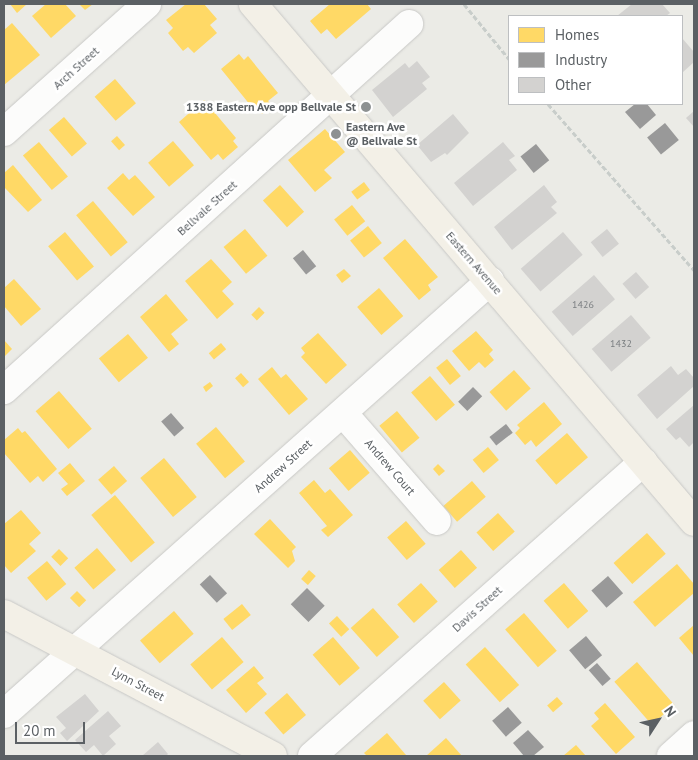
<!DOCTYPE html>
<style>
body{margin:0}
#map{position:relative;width:698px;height:760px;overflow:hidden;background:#ebebe6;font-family:"PT Sans",sans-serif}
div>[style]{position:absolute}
.homes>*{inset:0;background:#ffd966;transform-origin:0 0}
.industry>*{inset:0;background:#999;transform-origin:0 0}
.building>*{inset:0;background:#d3d2d0;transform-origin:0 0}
.path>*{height:3px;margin-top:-1.5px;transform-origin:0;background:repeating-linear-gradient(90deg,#c8cdca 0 5px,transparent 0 7.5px)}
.roads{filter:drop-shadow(0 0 1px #c8c8c6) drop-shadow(0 0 1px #c8c8c6)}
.minor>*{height:28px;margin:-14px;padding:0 14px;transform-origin:14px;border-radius:14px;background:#fcfcfb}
.major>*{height:28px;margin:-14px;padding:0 14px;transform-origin:14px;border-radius:14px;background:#f3f0e7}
.dots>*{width:14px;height:14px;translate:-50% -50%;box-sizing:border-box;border:2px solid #fff;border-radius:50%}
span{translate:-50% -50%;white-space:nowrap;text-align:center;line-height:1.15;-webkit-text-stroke:5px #fff;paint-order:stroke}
.number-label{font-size:10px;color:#7a7e80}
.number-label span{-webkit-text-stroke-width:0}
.street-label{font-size:12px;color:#5b6064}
.poi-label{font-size:12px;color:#5b6064;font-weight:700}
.right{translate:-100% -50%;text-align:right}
.left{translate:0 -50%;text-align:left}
.frame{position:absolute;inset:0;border:5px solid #5b6064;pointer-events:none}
.legend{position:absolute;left:508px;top:15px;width:175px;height:90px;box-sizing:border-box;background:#fff;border:1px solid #bdbfc1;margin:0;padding:6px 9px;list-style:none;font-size:15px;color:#5b6064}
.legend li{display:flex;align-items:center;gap:10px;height:25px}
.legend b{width:25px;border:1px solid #bdbfc1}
.north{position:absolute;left:633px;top:695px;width:50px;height:50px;-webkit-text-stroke:4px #fff;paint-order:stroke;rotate:55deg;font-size:14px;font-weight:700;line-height:20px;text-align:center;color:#5b6064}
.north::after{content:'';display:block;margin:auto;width:18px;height:22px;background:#5b6064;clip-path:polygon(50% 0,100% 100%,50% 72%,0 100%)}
.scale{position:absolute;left:15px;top:722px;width:70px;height:22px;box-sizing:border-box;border:2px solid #5b6064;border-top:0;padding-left:6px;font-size:15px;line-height:18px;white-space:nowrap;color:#5b6064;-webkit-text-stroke:4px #fff;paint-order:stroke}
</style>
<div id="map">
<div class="homes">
<div style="clip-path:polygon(10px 4px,27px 4px,17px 13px)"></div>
<div style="clip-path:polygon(46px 4px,65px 4px,76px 16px,51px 38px,32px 16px)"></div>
<div style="clip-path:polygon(79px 4px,93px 4px,85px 10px)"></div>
<div style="clip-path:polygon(186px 4px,204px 4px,217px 19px,210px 25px,217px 33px,194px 53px,188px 47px,183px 51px,168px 33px,173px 28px,166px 20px)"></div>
<div style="clip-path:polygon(330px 4px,367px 4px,371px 9px,336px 39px,327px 29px,321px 34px,310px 21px)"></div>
<div style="clip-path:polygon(12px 23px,40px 55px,4px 85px,4px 30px)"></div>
<div style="clip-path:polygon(239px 54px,244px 60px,248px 56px,278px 93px,268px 101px,272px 105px,262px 114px,258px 109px,255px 111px,221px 69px)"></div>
<div style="left:115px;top:79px;width:32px;height:27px;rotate:49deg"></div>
<div style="clip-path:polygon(204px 100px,236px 138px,233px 141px,238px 147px,223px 160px,218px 154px,211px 160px,179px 122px)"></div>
<div style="left:64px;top:117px;width:35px;height:20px;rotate:49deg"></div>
<div style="clip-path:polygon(325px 129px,345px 152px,324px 170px,332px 178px,315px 192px,288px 160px)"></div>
<div style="left:117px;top:136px;width:12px;height:8px;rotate:48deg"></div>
<div style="left:173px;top:141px;width:32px;height:33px;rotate:49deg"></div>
<div style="left:39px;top:142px;width:45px;height:21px;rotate:50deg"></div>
<div style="clip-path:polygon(13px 165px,42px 200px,28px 212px,4px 187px,4px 173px)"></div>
<div style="clip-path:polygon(123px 173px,129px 180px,135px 175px,155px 197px,133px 216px,107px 188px)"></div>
<div style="left:364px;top:182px;width:10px;height:16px;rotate:53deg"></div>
<div style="left:280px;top:185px;width:36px;height:23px;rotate:48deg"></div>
<div style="left:93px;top:201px;width:54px;height:22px;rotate:50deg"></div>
<div style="left:352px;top:205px;width:21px;height:23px;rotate:51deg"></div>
<div style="left:368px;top:226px;width:22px;height:23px;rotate:51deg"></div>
<div style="left:245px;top:229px;width:35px;height:28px;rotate:50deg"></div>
<div style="left:65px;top:232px;width:45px;height:22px;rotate:50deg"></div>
<div style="clip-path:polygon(405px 239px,438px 277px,428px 285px,431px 290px,419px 300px,383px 258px)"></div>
<div style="clip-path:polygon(211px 259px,232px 282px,222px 291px,234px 304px,217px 319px,185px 281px)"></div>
<div style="clip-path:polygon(344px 269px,351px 276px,342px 283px,336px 275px)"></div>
<div style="clip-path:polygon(14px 279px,41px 309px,21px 326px,4px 306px,4px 288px)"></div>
<div style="left:379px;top:288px;width:37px;height:29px;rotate:49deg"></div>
<div style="clip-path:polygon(166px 294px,188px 320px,171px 334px,179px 344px,169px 352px,140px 317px)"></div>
<div style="left:259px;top:307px;width:8px;height:11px;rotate:45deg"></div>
<div style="clip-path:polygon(476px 331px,493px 350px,489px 354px,494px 360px,485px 368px,479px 362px,469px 371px,452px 351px)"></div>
<div style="clip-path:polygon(318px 333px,347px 365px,326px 384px,301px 357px,305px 353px,301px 348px)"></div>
<div style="left:128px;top:334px;width:31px;height:38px;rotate:50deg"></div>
<div style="clip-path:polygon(4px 340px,12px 349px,4px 357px)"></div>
<div style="left:221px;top:343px;width:8px;height:16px;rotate:50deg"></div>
<div style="left:447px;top:359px;width:22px;height:14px;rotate:51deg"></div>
<div style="clip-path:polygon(272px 367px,281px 378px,286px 374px,308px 399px,289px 415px,258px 379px)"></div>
<div style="left:514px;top:370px;width:25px;height:33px;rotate:48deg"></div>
<div style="left:241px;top:373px;width:12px;height:8px;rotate:48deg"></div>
<div style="left:430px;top:376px;width:38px;height:25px;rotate:49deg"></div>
<div style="clip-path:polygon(210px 382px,213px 386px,206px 392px,203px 387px)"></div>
<div style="left:59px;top:391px;width:50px;height:31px;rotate:49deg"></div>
<div style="clip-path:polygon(544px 402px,562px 424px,536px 447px,531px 440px,525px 445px,515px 433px,520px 428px,517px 425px)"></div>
<div style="left:397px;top:411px;width:35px;height:23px;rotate:50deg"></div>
<div style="left:216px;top:427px;width:45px;height:26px;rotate:50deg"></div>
<div style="clip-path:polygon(18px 428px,22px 433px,25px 431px,57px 469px,43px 482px,38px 476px,30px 483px,4px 453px,4px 440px)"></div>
<div style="left:567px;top:433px;width:32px;height:42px;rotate:49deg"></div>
<div style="left:488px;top:447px;width:17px;height:20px;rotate:50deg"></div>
<div style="left:350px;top:450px;width:30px;height:28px;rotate:49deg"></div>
<div style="left:164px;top:458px;width:51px;height:31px;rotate:50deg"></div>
<div style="clip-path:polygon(70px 463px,85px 481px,67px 496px,61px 489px,68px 484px,58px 473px)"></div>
<div style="clip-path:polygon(438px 464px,445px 471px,439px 476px,433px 469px)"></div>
<div style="left:114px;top:466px;width:20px;height:21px;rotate:49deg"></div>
<div style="clip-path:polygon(314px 480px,325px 493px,330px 489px,353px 515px,328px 537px,321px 530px,327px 526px,299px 493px)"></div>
<div style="left:472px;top:481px;width:21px;height:38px;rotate:49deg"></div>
<div style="left:115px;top:495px;width:62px;height:31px;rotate:50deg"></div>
<div style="clip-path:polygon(21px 510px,41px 533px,29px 544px,36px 551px,11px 573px,4px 565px,4px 524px)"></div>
<div style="left:498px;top:513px;width:25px;height:29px;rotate:48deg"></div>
<div style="clip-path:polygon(270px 519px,296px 547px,292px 551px,295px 561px,288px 568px,254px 534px)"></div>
<div style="left:406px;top:521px;width:30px;height:25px;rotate:49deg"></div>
<div style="left:647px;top:533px;width:28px;height:45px;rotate:48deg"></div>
<div style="left:97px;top:548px;width:29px;height:30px;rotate:49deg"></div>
<div style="left:59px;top:549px;width:13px;height:11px;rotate:45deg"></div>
<div style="left:461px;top:550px;width:24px;height:30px;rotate:48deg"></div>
<div style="left:47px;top:561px;width:30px;height:26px;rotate:50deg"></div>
<div style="clip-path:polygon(677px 564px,694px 584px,694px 593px,655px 627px,633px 602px)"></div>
<div style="left:309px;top:570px;width:9px;height:12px;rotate:41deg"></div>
<div style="left:421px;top:583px;width:25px;height:32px;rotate:48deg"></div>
<div style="left:564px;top:583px;width:37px;height:27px;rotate:49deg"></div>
<div style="left:77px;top:591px;width:13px;height:10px;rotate:45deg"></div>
<div style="left:242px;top:604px;width:14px;height:24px;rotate:51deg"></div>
<div style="left:373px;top:608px;width:39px;height:30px;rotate:48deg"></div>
<div style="left:174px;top:611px;width:30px;height:45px;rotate:49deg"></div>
<div style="left:524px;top:613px;width:50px;height:25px;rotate:49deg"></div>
<div style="left:337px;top:616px;width:18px;height:11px;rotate:47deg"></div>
<div style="clip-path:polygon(694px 625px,694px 656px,679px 638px)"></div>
<div style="left:222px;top:637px;width:33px;height:42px;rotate:49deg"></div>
<div style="left:333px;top:637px;width:41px;height:27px;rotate:49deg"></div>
<div style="left:485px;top:647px;width:51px;height:26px;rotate:48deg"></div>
<div style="left:637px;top:662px;width:57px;height:30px;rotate:49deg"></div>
<div style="clip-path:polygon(254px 666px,264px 678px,257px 683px,267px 694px,246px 713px,226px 690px)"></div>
<div style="left:444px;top:682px;width:25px;height:28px;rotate:48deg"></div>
<div style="left:287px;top:693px;width:29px;height:30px;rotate:49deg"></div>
<div style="left:557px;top:697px;width:9px;height:13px;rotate:49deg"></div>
<div style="clip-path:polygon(605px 703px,635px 737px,616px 754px,591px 726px,599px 719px,594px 713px)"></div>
<div style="clip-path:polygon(387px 733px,406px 755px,367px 756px,364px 753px)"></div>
<div style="clip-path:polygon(446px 738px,462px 756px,426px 756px)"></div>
<div style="clip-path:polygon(576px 745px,586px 756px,563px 756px)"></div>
</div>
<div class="industry">
<div style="clip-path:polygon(635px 104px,647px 104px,656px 115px,640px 129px,625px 112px)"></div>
<div style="left:665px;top:123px;width:22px;height:23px;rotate:51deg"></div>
<div style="left:536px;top:144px;width:21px;height:20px;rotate:51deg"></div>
<div style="left:303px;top:250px;width:21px;height:13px;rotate:51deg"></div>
<div style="left:473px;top:387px;width:13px;height:21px;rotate:45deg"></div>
<div style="left:171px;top:413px;width:20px;height:13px;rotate:49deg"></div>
<div style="left:506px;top:424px;width:11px;height:21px;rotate:52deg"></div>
<div style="left:210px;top:575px;width:25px;height:14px;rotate:47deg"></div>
<div style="left:608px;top:576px;width:23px;height:22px;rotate:49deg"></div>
<div style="left:307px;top:588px;width:25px;height:23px;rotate:45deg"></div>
<div style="left:586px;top:636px;width:25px;height:22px;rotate:50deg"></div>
<div style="left:597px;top:663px;width:21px;height:11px;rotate:49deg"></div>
<div style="left:508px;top:707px;width:21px;height:21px;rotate:49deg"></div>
<div style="clip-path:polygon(528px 730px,544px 747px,533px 756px,524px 756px,513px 743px)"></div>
</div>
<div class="building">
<div style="clip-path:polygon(632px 4px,662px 4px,670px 13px,666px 16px,617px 16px)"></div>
<div style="clip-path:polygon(682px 38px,694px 52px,694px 62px,682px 73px)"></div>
<div style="clip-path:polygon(417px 61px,430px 77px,422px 83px,427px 89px,393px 117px,372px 90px,405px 63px,409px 68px)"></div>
<div style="clip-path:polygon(694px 111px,694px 127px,686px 118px)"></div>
<div style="clip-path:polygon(453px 114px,469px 133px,447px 155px,445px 153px,431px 162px,417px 145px)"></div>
<div style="clip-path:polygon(503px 142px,515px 156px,509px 160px,517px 170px,473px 206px,454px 183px)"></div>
<div style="clip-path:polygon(544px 185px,557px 202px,551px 207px,557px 213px,512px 250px,494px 227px)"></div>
<div style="left:607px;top:229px;width:19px;height:21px;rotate:51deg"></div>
<div style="left:563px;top:232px;width:30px;height:56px;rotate:49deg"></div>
<div style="left:636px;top:272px;width:20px;height:18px;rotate:49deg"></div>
<div style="left:594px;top:275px;width:32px;height:56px;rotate:49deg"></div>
<div style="left:631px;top:315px;width:30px;height:52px;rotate:49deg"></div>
<div style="clip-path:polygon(671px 366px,678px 375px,686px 369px,694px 378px,694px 386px,657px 419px,637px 395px)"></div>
<div style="clip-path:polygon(694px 405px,694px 442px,689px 447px,680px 437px,676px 440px,666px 429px)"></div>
<div style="clip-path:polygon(85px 694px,99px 711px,67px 741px,60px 733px,66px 728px,56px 717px)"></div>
<div style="clip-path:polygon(108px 711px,121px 726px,109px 736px,116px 744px,103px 756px,94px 745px,86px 752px,75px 740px)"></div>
<div style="clip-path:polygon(158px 742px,168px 754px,166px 756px,142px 756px)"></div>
</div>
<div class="path">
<div style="left:464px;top:4px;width:71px;rotate:50.7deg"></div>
<div style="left:548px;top:104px;width:221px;rotate:48.7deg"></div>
</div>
<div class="roads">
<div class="minor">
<div style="left:4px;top:132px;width:192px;rotate:-41.8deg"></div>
<div style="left:4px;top:390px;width:546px;rotate:-42.1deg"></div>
<div style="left:343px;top:413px;width:143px;rotate:49deg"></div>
<div style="left:4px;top:714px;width:651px;rotate:-41.7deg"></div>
<div style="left:312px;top:756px;width:443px;rotate:-41.6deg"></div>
<div style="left:671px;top:756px;width:31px;rotate:-42deg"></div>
</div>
<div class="major">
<div style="left:253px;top:4px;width:680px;rotate:49.59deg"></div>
<div style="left:4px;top:614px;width:304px;rotate:27.8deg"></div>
</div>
</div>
<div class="dots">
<div style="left:366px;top:107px;background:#8d9192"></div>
<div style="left:336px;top:134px;background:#8d9192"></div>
</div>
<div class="number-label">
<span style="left:583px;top:305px">1426</span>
<span style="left:621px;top:344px">1432</span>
</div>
<div class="street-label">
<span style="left:76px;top:68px;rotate:-42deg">Arch Street</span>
<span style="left:207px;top:208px;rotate:-42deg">Bellvale Street</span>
<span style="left:474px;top:263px;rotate:49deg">Eastern Avenue</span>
<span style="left:283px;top:466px;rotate:-42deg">Andrew Street</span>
<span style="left:390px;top:467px;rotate:49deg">Andrew Court</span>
<span style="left:477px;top:609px;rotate:-42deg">Davis Street</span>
<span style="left:138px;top:684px;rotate:28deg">Lynn Street</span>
</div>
<div class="poi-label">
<span class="right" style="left:356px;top:107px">1388 Eastern Ave opp Bellvale St</span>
<span class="left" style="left:346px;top:134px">Eastern Ave<br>@ Bellvale St</span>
</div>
<div class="frame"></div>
<ul class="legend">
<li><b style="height:14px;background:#ffd966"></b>Homes</li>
<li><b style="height:14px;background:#999"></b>Industry</li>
<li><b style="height:14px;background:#d3d2d0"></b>Other</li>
</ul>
<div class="north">N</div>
<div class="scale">20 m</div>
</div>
